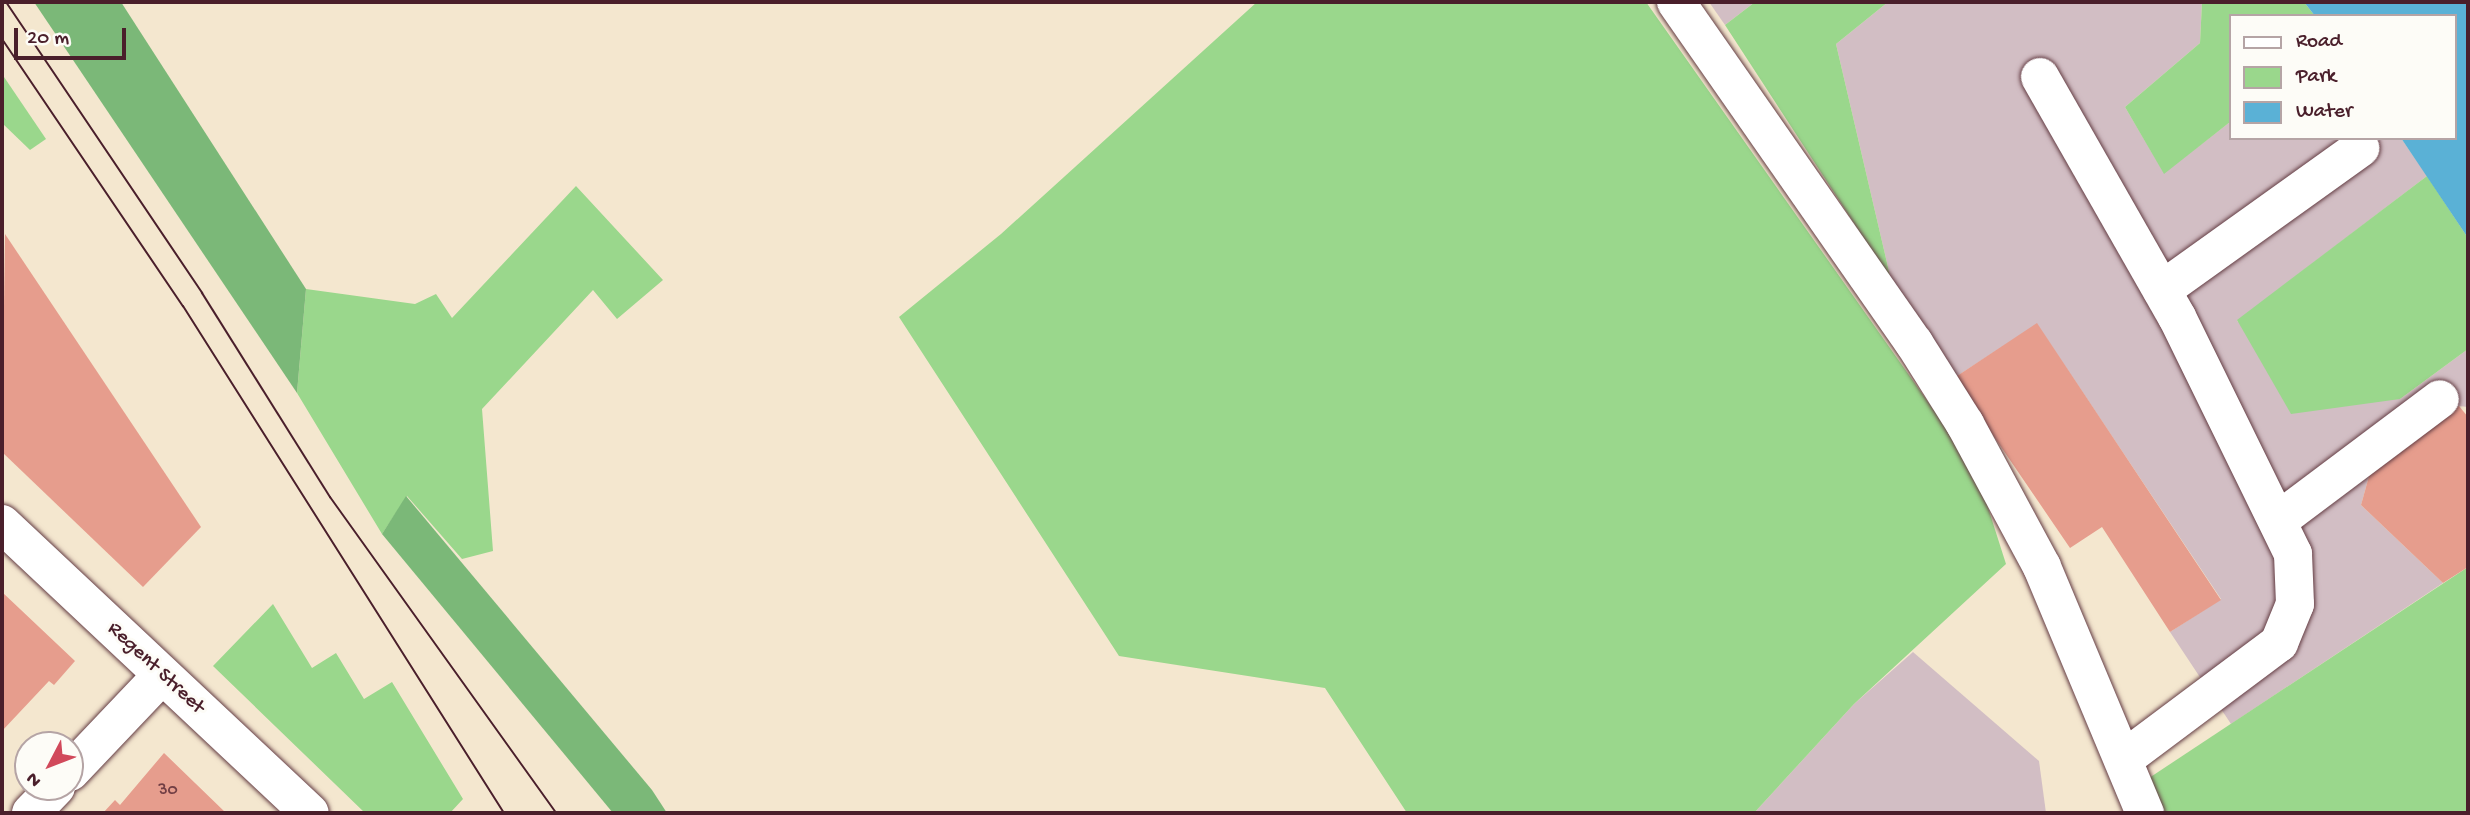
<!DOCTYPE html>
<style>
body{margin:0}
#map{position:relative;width:2470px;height:815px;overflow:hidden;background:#f4e7cf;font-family:"Gochi Hand",sans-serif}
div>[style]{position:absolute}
.industrial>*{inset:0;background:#d2bec4}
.green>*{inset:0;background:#9ad78c}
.forest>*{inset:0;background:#7bb878}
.water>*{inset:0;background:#5ab1d6}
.building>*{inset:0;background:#e69d8d}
.roads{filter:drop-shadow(0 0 2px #643d44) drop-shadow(0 0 2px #643d44)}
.minor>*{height:38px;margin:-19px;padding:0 19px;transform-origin:19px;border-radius:19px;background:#fff}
.tram>*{height:2px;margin:-1px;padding:0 1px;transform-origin:1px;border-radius:1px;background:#4a1f2b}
span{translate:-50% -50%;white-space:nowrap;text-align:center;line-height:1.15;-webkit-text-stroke:6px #fdfcf7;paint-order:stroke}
.number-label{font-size:18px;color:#713e44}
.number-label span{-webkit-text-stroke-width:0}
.street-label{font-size:21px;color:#4a1f2b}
.frame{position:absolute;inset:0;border:4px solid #4a1f2b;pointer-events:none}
.legend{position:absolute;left:2229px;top:14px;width:228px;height:126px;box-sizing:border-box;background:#fdfcf7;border:2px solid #b5a4a5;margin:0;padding:9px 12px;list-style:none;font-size:21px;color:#4a1f2b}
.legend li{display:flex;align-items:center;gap:14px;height:35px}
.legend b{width:35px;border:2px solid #b5a4a5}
.north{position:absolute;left:14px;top:731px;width:70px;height:70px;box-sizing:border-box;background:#fdfcf7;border:2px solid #b5a4a5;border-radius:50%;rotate:228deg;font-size:19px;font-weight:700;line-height:28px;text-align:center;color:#4a1f2b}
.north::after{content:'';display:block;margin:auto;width:24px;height:32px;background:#d1495b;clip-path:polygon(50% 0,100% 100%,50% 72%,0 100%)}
.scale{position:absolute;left:14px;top:28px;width:112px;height:32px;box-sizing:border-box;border:4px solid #4a1f2b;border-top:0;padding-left:9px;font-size:21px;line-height:24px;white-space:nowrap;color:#4a1f2b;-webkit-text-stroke:5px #fdfcf7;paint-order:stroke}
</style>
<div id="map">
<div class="industrial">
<div style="clip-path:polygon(1709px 2px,1755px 2px,1725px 25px)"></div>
<div style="clip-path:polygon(1888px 2px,2202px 2px,2200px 43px,2125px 107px,2164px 173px,2230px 122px,2230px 138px,2401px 138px,2427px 176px,2237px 321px,2400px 399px,2468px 349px,2468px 407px,2459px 406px,2371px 469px,2361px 505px,2443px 583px,2231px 724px,2170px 632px,2221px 599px,2037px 324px,1954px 378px,1891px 280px,1836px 44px)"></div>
<div style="clip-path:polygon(1913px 652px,2039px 761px,2046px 813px,1754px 813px,1854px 704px)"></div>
</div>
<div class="green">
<div style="clip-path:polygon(1257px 2px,1646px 2px,1976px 470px,2006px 564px,1854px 704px,1754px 813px,1407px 813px,1325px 688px,1119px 656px,899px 317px,1001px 234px)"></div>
<div style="clip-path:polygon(1755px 2px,1888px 2px,1836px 44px,1891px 280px,1725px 25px)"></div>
<div style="clip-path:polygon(2202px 2px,2304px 2px,2315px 16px,2230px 16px,2230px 122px,2164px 174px,2125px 107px,2200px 43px)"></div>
<div style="clip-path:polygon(2px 74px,46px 139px,30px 150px,2px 123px)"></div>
<div style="clip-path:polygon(2427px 176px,2468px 238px,2468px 349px,2400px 399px,2291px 414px,2237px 320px)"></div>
<div style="clip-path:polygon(576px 186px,663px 280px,617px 319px,593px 290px,482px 409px,493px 551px,462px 559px,407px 496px,382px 534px,297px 393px,306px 289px,415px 304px,436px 294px,452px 318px)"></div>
<div style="clip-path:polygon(2468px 567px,2468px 813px,2166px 813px,2157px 806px,2149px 778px)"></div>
<div style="clip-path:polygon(273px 604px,312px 668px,336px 653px,364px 699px,392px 682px,463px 799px,450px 813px,365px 813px,213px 666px)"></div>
</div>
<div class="forest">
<div style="clip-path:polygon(34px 2px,121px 2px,306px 289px,297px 393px)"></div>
<div style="clip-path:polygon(406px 496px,652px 790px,667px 813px,613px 813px,382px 534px)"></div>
</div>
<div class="water">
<div style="clip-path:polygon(2304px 2px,2468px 2px,2468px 238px,2401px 138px,2454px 138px,2454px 16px,2315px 16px)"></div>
</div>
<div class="building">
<div style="clip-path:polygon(5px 234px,201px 527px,143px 587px,2px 452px)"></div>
<div style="clip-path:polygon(2037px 323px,2221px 600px,2170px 632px,2102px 527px,2070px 548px,1954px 378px)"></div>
<div style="clip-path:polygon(2459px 406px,2468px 417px,2468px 567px,2443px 583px,2361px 505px,2371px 469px)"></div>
<div style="clip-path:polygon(2px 592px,75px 661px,54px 685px,49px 681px,2px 731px)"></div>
<div style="clip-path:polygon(164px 753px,226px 813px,103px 813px,115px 800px,120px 805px)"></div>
</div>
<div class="roads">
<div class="minor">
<div style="left:1676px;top:2px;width:416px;rotate:55.1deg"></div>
<div style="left:1914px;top:343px;width:96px;rotate:57.8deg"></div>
<div style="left:1965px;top:424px;width:162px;rotate:61.7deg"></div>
<div style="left:2042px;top:567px;width:267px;rotate:67.3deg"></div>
<div style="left:2040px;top:77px;width:276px;rotate:60.3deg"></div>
<div style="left:2177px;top:317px;width:264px;rotate:63.9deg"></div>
<div style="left:2293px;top:554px;width:50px;rotate:87.7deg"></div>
<div style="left:2295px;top:604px;width:42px;rotate:112.3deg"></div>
<div style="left:2279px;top:643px;width:194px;rotate:143.2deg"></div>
<div style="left:2162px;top:290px;width:244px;rotate:-35.6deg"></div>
<div style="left:2279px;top:520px;width:201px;rotate:-36.9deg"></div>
<div style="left:2px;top:524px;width:422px;rotate:43.2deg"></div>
<div style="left:70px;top:772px;width:132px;rotate:-46.5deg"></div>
<div style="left:31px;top:813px;width:36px;rotate:-46deg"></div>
</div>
</div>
<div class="tram">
<div style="left:6px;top:2px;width:351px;rotate:56deg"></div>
<div style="left:202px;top:293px;width:241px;rotate:57.9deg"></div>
<div style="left:330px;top:497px;width:388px;rotate:54.4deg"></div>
<div style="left:2px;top:39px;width:323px;rotate:55.9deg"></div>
<div style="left:183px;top:306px;width:600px;rotate:57.66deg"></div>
</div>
<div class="number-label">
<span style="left:168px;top:791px">30</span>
</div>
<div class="street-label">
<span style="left:155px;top:669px;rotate:43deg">Regent Street</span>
</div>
<div class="frame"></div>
<ul class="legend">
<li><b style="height:9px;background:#fff"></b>Road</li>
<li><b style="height:19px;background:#9ad78c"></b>Park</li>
<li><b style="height:19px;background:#5ab1d6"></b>Water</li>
</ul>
<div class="north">N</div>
<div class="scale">20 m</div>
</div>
